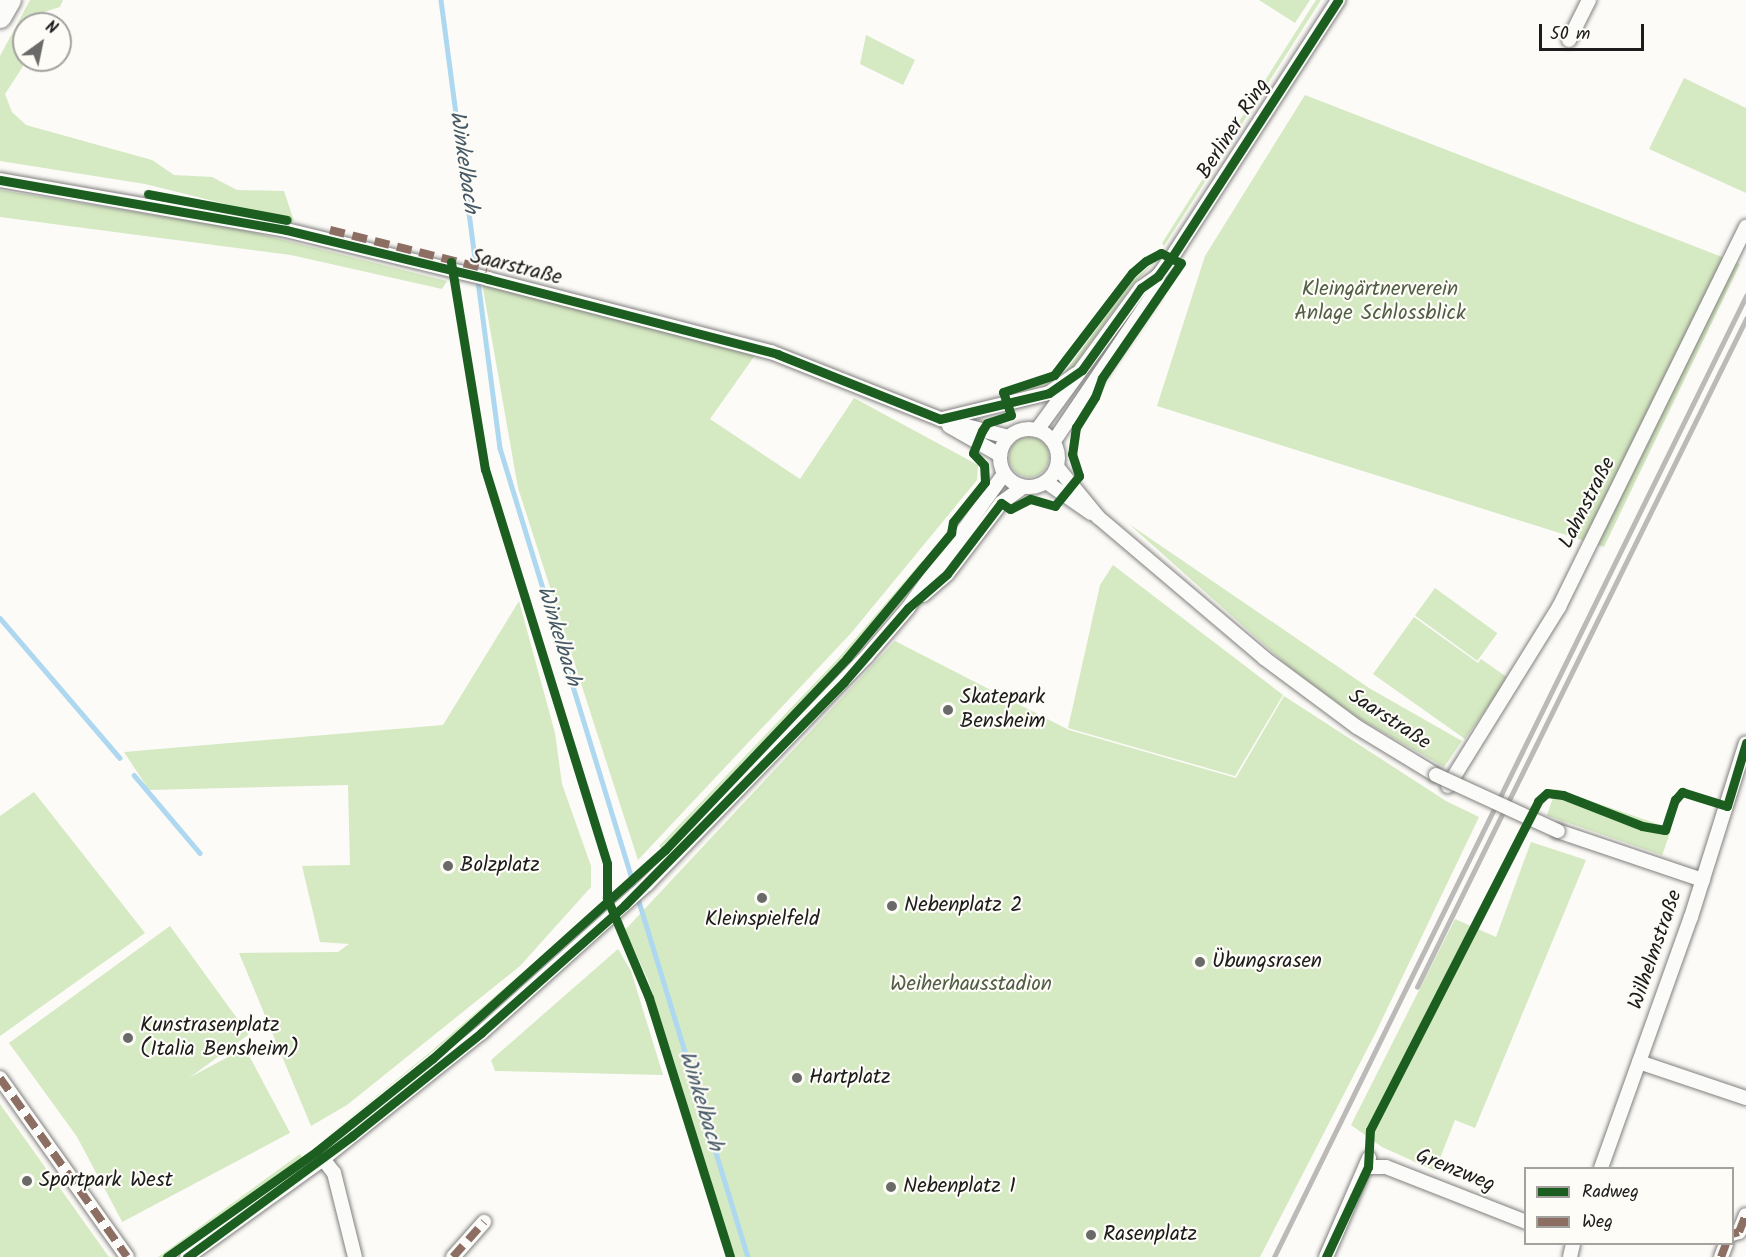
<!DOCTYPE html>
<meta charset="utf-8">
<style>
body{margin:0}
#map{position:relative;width:1746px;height:1257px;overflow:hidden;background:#fcfbf8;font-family:Kalam,sans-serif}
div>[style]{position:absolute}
.green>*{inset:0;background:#d5e9c2;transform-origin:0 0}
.round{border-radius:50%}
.stream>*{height:4.5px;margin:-2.25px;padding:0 2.25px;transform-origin:2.25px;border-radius:2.25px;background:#aed7f0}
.roads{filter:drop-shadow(0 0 2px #81807f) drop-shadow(0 0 2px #81807f)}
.minor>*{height:14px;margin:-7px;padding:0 7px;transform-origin:7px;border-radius:7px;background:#fbfbf9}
.minor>.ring{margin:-7px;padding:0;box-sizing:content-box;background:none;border:14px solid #fbfbf9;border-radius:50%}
.highway>*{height:21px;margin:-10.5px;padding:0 10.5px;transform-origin:10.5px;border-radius:10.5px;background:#fbfbf9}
.rail>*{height:4.5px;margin:-2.25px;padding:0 2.25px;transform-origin:2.25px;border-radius:2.25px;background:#bbbab8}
.bridges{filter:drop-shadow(0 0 2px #81807f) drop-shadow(0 0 2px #81807f)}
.minor-bridge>*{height:14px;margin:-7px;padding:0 7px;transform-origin:7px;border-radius:7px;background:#fbfbf9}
.quiet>*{height:8px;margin-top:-4px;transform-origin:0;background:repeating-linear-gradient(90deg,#8d6e63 0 15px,transparent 0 23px)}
.cycleway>*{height:9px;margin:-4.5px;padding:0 4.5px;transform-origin:4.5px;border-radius:4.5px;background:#1b5e20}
.dots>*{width:16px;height:16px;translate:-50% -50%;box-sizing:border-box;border:3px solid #fdfcf7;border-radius:50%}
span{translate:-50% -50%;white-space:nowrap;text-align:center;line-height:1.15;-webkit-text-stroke:4.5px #fdfcf7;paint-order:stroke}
.street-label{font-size:21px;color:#1c1c1c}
.park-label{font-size:21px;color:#525e46}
.poi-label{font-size:21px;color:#1c1c1c}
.left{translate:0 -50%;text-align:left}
.water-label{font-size:22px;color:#445865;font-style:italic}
.legend{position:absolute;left:1524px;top:1167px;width:210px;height:78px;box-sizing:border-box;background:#fdfcf7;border:2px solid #a3a29f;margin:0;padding:8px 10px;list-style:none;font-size:18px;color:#1c1c1c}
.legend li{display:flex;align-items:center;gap:12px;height:30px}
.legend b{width:30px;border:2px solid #a3a29f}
.north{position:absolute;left:12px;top:12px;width:60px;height:60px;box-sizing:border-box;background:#fdfcf7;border:2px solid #a3a29f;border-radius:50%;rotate:33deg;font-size:16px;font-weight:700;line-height:24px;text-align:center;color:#1c1c1c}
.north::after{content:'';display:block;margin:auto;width:21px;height:27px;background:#6a6a69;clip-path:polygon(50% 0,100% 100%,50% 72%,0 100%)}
.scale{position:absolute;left:1539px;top:24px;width:105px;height:27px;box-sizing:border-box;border:3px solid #1c1c1c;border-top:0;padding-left:8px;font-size:18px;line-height:21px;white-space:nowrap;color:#1c1c1c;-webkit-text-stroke:4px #fdfcf7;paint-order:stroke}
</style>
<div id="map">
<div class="green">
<div style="clip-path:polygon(30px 0,63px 0,60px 7px,47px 11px,34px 24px,24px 24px,24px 60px,27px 60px,5px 94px,12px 112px,26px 125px,152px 160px,174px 175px,212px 177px,237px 190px,284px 191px,294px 221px,145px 184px,0 161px,0 56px)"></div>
<div style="clip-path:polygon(1259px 0,1310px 0,1295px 23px)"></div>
<div style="clip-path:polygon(1316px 0,1321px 0,1164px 246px,1162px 243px)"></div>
<div style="clip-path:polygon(866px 35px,915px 60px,903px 85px,860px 64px)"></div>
<div style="clip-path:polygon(1684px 78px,1746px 108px,1746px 193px,1649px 149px)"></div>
<div style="clip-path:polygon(1305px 95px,1740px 264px,1604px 547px,1157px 406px,1205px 256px)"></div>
<div style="clip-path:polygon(0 190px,240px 229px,447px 281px,442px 289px,291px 255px,0 217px)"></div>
<div style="clip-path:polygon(1155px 262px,1133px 284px,1066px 377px,1011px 397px,1063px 375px,1131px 281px)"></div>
<div style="clip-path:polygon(482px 283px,758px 351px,710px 419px,800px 479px,854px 398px,978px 465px,977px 480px,852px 632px,638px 860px,518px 488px)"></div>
<div class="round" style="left:1009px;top:437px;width:40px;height:40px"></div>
<div style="clip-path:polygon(1129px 524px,1369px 688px,1462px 741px,1444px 767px,1358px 718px,1289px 667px)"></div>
<div style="clip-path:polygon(922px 561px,926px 564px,840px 665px,663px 849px,659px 846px,836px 661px)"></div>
<div style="clip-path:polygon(1113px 565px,1283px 695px,1235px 776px,1068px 728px,1100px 585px)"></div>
<div style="left:1435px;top:588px;width:77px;height:34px;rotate:36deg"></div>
<div style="clip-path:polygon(519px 601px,555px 733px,562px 784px,591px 866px,591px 887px,520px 966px,347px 1105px,311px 1126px,239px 953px,338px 952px,349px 944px,320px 942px,302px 866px,350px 865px,348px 785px,149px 790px,124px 752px,443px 725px)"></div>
<div style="clip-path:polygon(1414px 617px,1478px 663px,1481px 659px,1508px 678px,1465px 739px,1373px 674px)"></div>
<div style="clip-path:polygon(895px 641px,1069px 730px,1236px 778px,1284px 696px,1446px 801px,1479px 817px,1376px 1032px,1260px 1257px,733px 1257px,648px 980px,625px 930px)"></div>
<div style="left:1556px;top:789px;width:122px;height:28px;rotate:19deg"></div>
<div style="clip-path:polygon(34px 792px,145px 933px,0 1036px,0 816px)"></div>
<div style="clip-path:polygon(1531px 842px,1586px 860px,1475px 1128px,1455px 1120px,1435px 1171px,1382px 1147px,1351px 1125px,1455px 919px,1496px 937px)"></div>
<div style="clip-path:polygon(596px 909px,507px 992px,320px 1142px,428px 1054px)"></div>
<div style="left:170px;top:926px;width:134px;height:199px;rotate:54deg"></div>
<div style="clip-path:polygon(618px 949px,631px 971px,663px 1075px,495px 1071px,491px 1060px)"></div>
<div style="left:245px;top:1048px;width:96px;height:190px;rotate:62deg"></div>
<div style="clip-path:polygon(0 1104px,109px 1257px,0 1257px)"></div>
<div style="clip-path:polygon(300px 1154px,302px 1157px,165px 1257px,158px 1257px)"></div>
</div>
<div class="stream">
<div style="left:441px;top:0;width:452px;rotate:82.5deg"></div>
<div style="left:500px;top:448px;width:846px;rotate:72.96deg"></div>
<div style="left:0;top:618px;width:184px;rotate:49.4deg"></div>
<div style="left:134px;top:775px;width:102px;rotate:49.8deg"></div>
</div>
<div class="roads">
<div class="minor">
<div style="left:1569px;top:40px;width:45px;rotate:-63.4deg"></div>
<div style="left:0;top:180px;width:290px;rotate:9.9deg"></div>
<div style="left:286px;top:230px;width:208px;rotate:13.6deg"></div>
<div style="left:488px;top:279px;width:292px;rotate:14.5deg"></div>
<div style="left:771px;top:352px;width:182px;rotate:21.6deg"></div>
<div style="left:940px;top:419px;width:70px;rotate:14.8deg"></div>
<div style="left:942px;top:419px;width:110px;rotate:-13.7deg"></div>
<div style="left:1049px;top:393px;width:33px;rotate:-35deg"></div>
<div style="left:949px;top:426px;width:59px;rotate:29.6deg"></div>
<div class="ring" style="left:1000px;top:429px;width:44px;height:44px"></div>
<div style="left:1037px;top:430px;width:176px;rotate:-53.8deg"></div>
<div style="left:1141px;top:288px;width:21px;rotate:-35deg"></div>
<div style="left:1158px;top:276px;width:24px;rotate:-54deg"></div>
<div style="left:1172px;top:257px;width:306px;rotate:-57.1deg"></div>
<div style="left:1054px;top:441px;width:176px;rotate:-55.9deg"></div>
<div style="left:1153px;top:295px;width:20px;rotate:-75deg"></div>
<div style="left:1057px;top:467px;width:65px;rotate:50.6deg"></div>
<div style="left:1098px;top:517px;width:218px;rotate:40.3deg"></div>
<div style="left:1264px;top:658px;width:116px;rotate:36.6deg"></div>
<div style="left:1357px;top:727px;width:92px;rotate:31.3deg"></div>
<div style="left:1046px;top:482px;width:55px;rotate:34.6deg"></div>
<div style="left:923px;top:595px;width:32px;rotate:-41deg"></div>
<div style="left:947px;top:574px;width:89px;rotate:-52.7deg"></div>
<div style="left:1001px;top:503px;width:27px;rotate:-36deg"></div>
<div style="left:1448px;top:786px;width:211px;rotate:-58.2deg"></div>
<div style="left:1559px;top:607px;width:424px;rotate:-63.8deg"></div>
<div style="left:1558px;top:831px;width:153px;rotate:18.7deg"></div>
<div style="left:1639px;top:1062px;width:113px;rotate:18.6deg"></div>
<div style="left:0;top:1078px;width:219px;rotate:54.6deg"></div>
<div style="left:323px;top:1159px;width:18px;rotate:52deg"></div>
<div style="left:334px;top:1173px;width:87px;rotate:76deg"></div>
<div style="left:1368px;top:1167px;width:18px"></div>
<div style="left:1386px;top:1167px;width:150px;rotate:21.4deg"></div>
<div style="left:1601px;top:1168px;width:267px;rotate:-70.3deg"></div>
<div style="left:1691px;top:917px;width:182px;rotate:-72.5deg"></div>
<div style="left:1732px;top:1234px;width:7px;rotate:-16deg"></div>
<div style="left:1739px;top:1232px;width:18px;rotate:-68deg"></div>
<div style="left:187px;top:1257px;width:168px;rotate:-35.8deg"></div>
<div style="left:323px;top:1159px;width:202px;rotate:-38.6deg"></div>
<div style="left:481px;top:1033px;width:223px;rotate:-41.9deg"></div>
<div style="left:647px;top:884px;width:317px;rotate:-46deg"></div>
<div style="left:867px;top:656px;width:63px;rotate:-49.5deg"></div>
<div style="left:908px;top:608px;width:165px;rotate:-54.4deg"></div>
<div style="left:453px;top:1257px;width:47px;rotate:-48.5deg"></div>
<div style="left:1326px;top:1257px;width:108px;rotate:-66.5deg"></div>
<div style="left:1570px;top:1257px;width:13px;rotate:-77deg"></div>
<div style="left:1721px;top:1257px;width:14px;rotate:-69deg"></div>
</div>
<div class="highway">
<div style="left:0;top:17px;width:20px;rotate:-60deg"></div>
</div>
</div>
<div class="rail">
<div style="left:1417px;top:987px;width:745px;rotate:-63.78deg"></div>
<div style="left:1274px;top:1257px;width:1071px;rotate:-63.84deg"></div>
</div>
<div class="bridges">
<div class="minor-bridge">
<div style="left:1436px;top:775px;width:134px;rotate:24.7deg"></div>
</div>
</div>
<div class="quiet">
<div style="left:330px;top:230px;width:162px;rotate:14deg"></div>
<div style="left:0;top:1078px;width:219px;rotate:54.6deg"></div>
<div style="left:1732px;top:1234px;width:7px;rotate:-16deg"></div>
<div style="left:1739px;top:1232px;width:18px;rotate:-68deg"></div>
<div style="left:453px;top:1257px;width:47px;rotate:-48.5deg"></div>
<div style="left:1721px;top:1257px;width:14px;rotate:-69deg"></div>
</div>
<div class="cycleway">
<div style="left:0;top:180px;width:290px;rotate:9.9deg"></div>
<div style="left:286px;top:230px;width:208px;rotate:13.6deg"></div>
<div style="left:488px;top:279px;width:299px;rotate:14.5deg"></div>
<div style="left:777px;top:354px;width:175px;rotate:21.7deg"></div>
<div style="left:940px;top:419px;width:112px;rotate:-13.4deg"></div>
<div style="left:1049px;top:393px;width:40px;rotate:-34.9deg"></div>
<div style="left:1082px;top:370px;width:101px;rotate:-54.3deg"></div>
<div style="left:1141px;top:288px;width:21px;rotate:-35deg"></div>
<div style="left:1158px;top:276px;width:24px;rotate:-54deg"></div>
<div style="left:1172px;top:257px;width:306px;rotate:-57.1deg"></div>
<div style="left:148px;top:194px;width:141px;rotate:10.6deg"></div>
<div style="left:451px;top:262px;width:210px;rotate:80.7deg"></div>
<div style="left:485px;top:469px;width:413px;rotate:72.8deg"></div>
<div style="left:607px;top:864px;width:34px;rotate:90deg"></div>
<div style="left:607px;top:898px;width:108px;rotate:67.2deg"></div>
<div style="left:649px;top:998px;width:271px;rotate:72.6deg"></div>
<div style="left:167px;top:1257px;width:184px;rotate:-35.2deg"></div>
<div style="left:317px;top:1151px;width:147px;rotate:-38.7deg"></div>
<div style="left:432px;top:1059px;width:313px;rotate:-41.9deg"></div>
<div style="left:665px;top:850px;width:265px;rotate:-46.5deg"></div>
<div style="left:847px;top:658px;width:163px;rotate:-50.2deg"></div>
<div style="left:951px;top:533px;width:11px;rotate:-80deg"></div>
<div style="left:953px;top:522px;width:51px;rotate:-51.3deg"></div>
<div style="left:985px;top:482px;width:17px;rotate:-93deg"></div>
<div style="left:984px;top:465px;width:16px;rotate:-133deg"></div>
<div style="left:973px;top:453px;width:24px;rotate:-68deg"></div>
<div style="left:982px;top:431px;width:9px;rotate:-58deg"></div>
<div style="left:987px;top:423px;width:25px;rotate:-18deg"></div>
<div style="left:1011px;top:415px;width:24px;rotate:-109deg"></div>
<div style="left:1003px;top:392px;width:54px;rotate:-18.4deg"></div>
<div style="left:1054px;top:375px;width:128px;rotate:-52.6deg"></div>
<div style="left:1132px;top:273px;width:18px;rotate:-41deg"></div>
<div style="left:1146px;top:261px;width:17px;rotate:-28deg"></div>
<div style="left:1161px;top:253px;width:22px;rotate:27deg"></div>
<div style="left:1181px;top:263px;width:140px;rotate:124.5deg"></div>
<div style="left:1102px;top:378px;width:20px;rotate:110deg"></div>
<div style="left:1095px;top:397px;width:36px;rotate:122deg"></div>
<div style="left:1076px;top:427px;width:27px;rotate:98deg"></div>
<div style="left:1072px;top:454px;width:23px;rotate:72deg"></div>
<div style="left:1079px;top:476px;width:38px;rotate:129deg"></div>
<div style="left:1055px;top:506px;width:26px;rotate:-164deg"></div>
<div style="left:1030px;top:499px;width:22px;rotate:153deg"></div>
<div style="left:1010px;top:509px;width:11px;rotate:-146deg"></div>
<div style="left:1001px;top:503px;width:89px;rotate:127.3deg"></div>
<div style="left:947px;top:574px;width:52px;rotate:138.9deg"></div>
<div style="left:908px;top:608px;width:98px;rotate:130.9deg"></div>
<div style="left:844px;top:682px;width:313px;rotate:134.5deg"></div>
<div style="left:625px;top:905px;width:193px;rotate:138.4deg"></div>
<div style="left:481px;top:1033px;width:165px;rotate:141.4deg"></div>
<div style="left:352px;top:1136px;width:205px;rotate:143.7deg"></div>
<div style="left:1326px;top:1257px;width:99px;rotate:-65deg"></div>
<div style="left:1368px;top:1167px;width:37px;rotate:-87deg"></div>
<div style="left:1370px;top:1130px;width:369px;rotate:-62.9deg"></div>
<div style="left:1538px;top:801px;width:12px;rotate:-42deg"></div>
<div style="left:1547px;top:793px;width:16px;rotate:7deg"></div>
<div style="left:1563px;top:795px;width:85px;rotate:21.4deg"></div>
<div style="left:1642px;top:826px;width:23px;rotate:10deg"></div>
<div style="left:1665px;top:830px;width:32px;rotate:-72deg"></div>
<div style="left:1675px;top:800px;width:11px;rotate:-49deg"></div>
<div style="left:1682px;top:792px;width:47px;rotate:17.3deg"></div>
<div style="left:1727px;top:806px;width:66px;rotate:-73.2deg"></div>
</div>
<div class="dots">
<div style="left:948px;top:710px;background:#6a6a69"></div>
<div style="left:448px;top:866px;background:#6a6a69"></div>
<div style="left:762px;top:898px;background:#6a6a69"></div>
<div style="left:892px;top:906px;background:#6a6a69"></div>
<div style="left:1200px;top:962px;background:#6a6a69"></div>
<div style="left:128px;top:1038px;background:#6a6a69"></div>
<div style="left:797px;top:1078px;background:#6a6a69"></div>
<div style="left:27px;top:1181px;background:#6a6a69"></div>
<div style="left:891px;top:1187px;background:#6a6a69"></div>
<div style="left:1091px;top:1235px;background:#6a6a69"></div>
</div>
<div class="street-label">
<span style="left:1234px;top:129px;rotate:-57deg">Berliner Ring</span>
<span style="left:516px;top:268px;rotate:14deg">Saarstraße</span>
<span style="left:1588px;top:503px;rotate:-63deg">Lahnstraße</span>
<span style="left:1389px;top:720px;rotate:33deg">Saarstraße</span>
<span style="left:1656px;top:950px;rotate:-71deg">Wilhelmstraße</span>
<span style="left:1455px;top:1171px;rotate:22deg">Grenzweg</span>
</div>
<div class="park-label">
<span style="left:1380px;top:302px">Kleingärtnerverein<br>Anlage Schlossblick</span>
<span style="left:971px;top:985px">Weiherhausstadion</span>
</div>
<div class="poi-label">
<span class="left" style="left:960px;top:710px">Skatepark<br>Bensheim</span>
<span class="left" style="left:460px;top:866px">Bolzplatz</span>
<span class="left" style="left:904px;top:906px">Nebenplatz 2</span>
<span style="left:762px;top:920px">Kleinspielfeld</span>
<span class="left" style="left:1212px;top:962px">Übungsrasen</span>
<span class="left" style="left:140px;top:1038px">Kunstrasenplatz<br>(Italia Bensheim)</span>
<span class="left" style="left:809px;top:1078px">Hartplatz</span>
<span class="left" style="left:39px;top:1181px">Sportpark West</span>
<span class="left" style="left:903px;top:1187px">Nebenplatz 1</span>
<span class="left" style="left:1103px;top:1235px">Rasenplatz</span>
</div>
<div class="water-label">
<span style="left:463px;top:162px;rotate:82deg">Winkelbach</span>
<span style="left:558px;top:636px;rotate:73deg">Winkelbach</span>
<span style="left:700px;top:1101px;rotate:73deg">Winkelbach</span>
</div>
<ul class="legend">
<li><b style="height:8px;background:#1b5e20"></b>Radweg</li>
<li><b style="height:8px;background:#8d6e63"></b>Weg</li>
</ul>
<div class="north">N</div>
<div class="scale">50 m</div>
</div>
